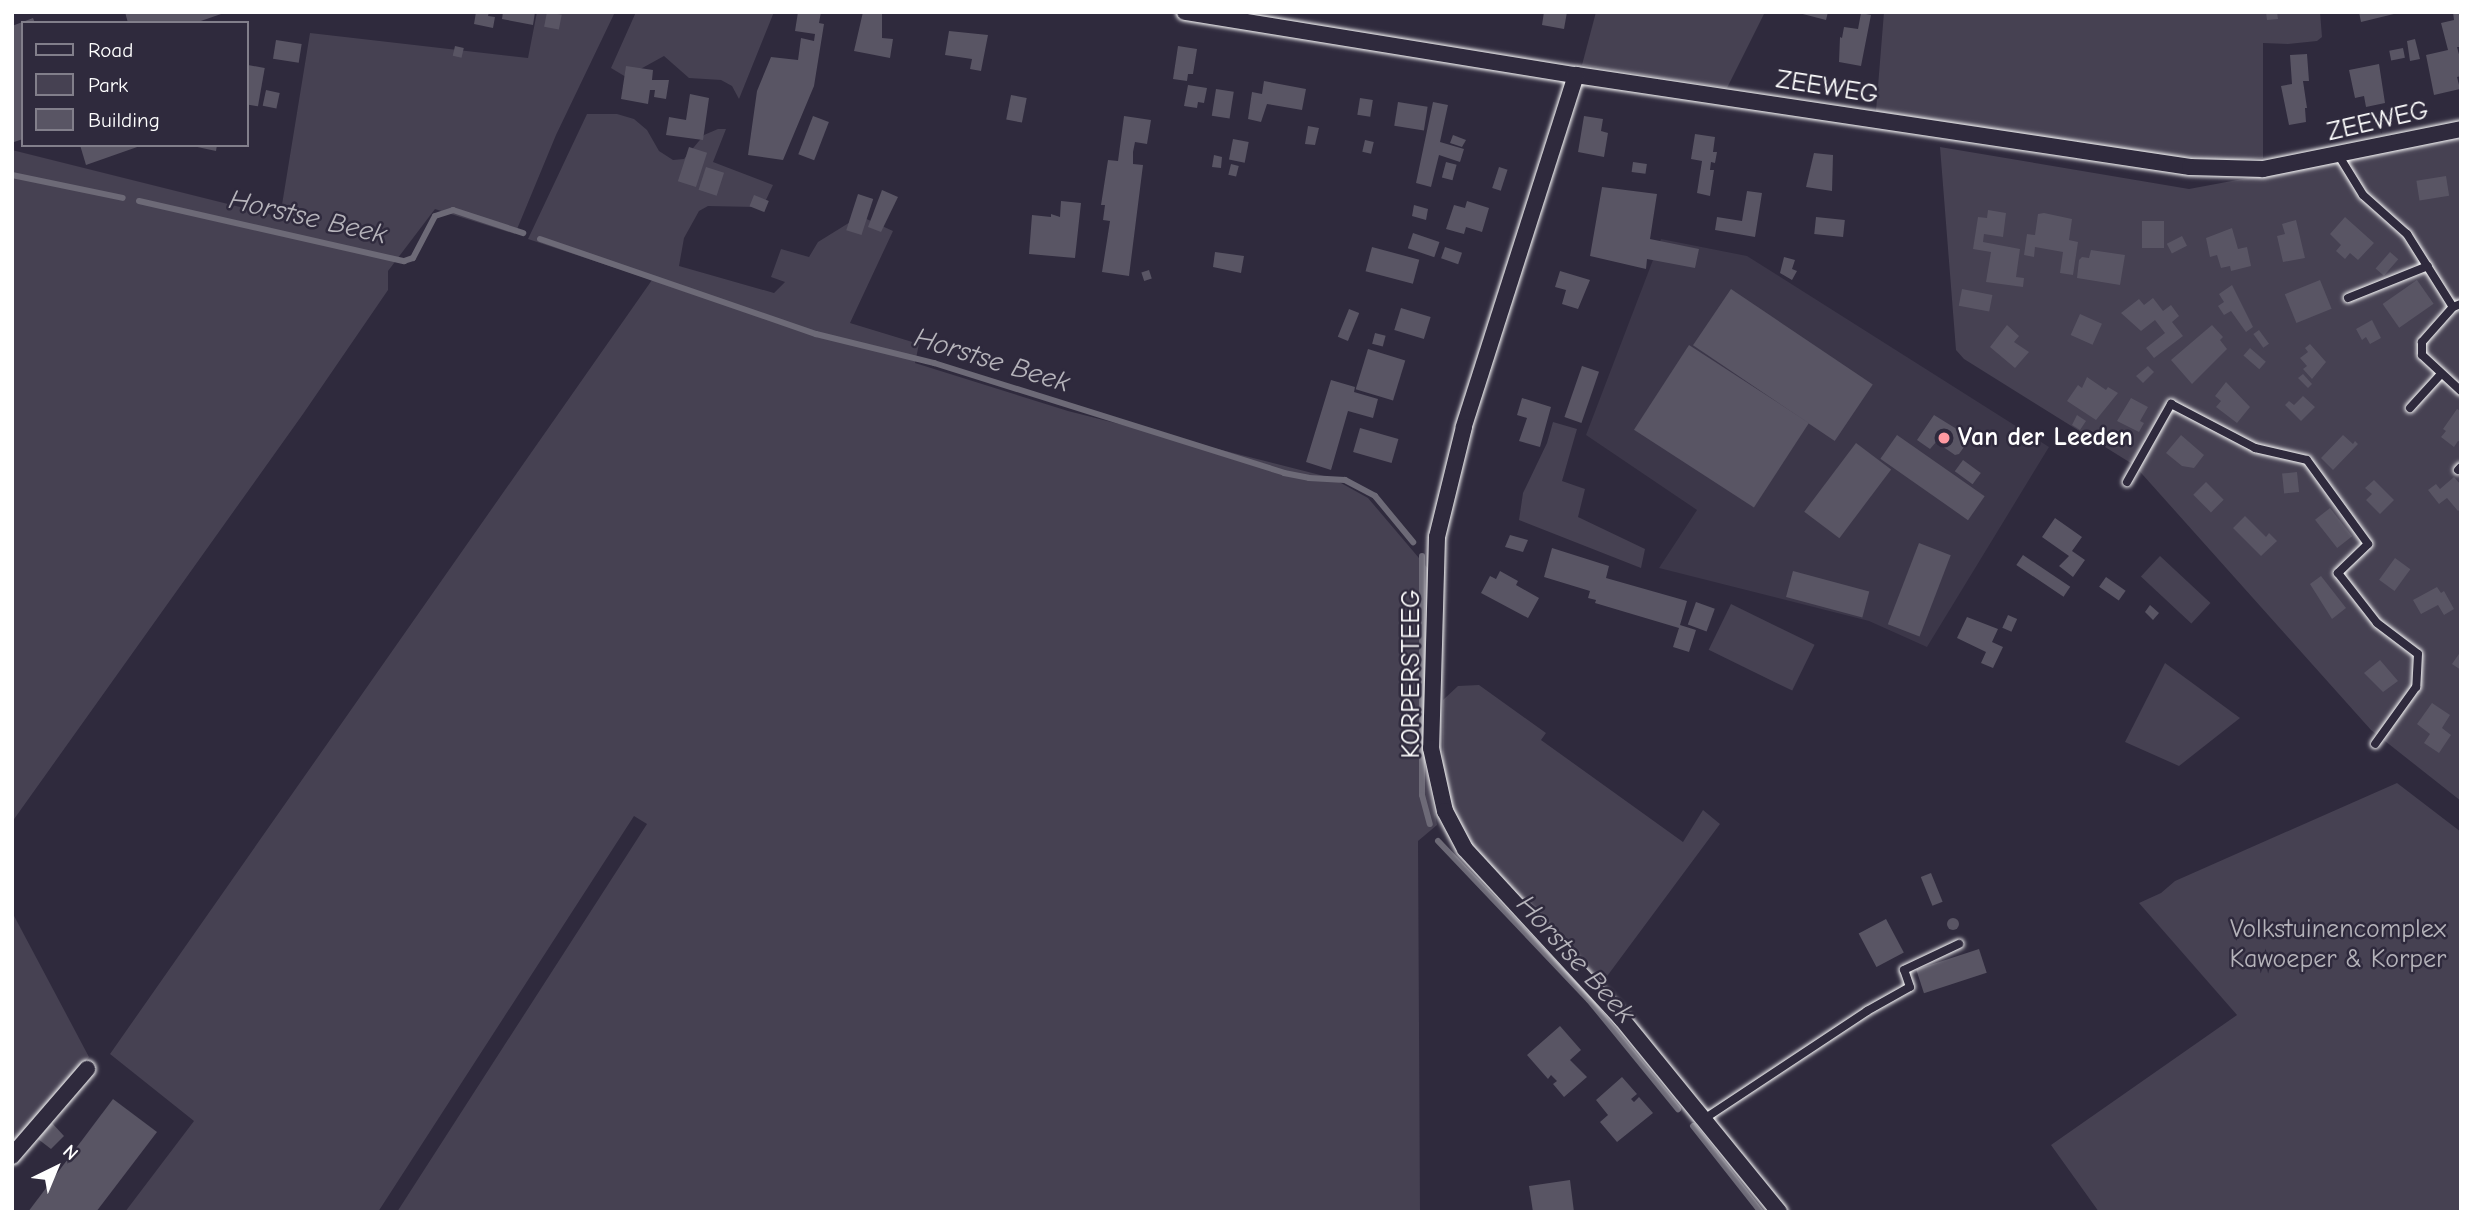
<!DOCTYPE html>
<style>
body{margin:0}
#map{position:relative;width:2473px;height:1224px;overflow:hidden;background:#2f2a3d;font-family:"Comic Neue",sans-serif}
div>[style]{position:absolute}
.built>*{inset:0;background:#3c3749}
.green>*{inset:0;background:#464152;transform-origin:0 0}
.stream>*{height:6px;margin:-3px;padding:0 3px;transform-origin:3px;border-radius:3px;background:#6d6a77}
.building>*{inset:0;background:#595564;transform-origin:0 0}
.round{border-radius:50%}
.roads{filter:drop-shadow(0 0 2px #fff) drop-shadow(0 0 2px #fff)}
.service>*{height:8px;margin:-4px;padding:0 4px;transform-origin:4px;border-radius:4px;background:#2f2a3d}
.minor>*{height:16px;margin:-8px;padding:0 8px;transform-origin:8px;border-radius:8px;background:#2f2a3d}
.dots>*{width:19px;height:19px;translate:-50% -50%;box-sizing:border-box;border:4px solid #2f2a3d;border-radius:50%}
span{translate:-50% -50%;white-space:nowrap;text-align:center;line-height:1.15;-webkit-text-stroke:5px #2f2a3d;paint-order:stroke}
.street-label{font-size:26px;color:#fff}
.poi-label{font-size:26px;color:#fff;font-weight:700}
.left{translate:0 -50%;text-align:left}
.park-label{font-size:26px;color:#b5b3ba}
.water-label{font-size:28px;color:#b6b4bb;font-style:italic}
.frame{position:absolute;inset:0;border:14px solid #fff;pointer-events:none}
.legend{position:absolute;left:21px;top:21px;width:228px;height:126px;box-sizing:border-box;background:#2f2a3d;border:2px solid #827f8b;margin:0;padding:9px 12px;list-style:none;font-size:21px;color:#fff}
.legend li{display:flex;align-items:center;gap:14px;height:35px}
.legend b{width:35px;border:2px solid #827f8b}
.north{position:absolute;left:21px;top:1133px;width:70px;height:70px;-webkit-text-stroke:5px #2f2a3d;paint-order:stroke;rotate:43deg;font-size:19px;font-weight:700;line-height:28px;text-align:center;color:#fff}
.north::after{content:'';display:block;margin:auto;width:24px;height:32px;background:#fff;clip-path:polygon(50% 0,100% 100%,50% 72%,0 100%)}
</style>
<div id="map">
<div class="built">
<div style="clip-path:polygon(1661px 239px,1747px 256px,2049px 447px,1927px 647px,1869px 621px,1659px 568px,1697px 510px,1586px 435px)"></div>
</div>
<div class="green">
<div style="clip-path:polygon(537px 12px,615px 12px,556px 135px,515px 234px,435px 209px,388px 271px,388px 290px,303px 414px,12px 822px,12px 150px,280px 217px,310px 33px,528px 58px)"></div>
<div style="clip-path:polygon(636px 12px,774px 12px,739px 99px,732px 86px,721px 80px,689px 78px,664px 56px,626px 77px,611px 68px)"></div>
<div style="clip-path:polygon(1596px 12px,1765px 12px,1727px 88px,1582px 65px)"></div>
<div style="clip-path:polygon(1884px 12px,2320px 12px,2322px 37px,2317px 41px,2288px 44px,2263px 43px,2263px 158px,2228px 161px,2152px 154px,1876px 111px)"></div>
<div style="clip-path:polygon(587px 114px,617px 114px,634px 119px,647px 130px,659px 151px,673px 160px,684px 159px,704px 135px,718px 129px,726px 129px,713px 162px,773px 185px,765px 202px,755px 207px,708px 206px,699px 211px,684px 238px,679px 266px,774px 293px,785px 282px,771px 277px,781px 249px,809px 257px,818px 242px,860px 216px,893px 231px,850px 323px,919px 344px,915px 363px,1068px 411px,1332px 478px,1368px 498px,1430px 571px,1425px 764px,1437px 825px,1418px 841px,1420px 1212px,397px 1212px,647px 824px,634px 816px,378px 1212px,125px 1212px,194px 1121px,110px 1054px,652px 280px,528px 239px)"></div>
<div style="clip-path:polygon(2461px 138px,2461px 801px,2371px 730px,2134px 465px,1964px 359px,1956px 350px,1940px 147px,2189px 189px)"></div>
<div style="clip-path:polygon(1553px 422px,1577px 429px,1562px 481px,1585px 489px,1578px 517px,1645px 549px,1641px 568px,1519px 520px,1523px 493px,1547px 443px)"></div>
<div style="left:2160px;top:556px;width:69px;height:28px;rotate:43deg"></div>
<div style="left:1731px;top:604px;width:93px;height:51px;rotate:26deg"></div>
<div style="clip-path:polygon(2165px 663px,2240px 718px,2179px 766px,2125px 742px)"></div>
<div style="clip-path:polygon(1479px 685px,1546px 733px,1541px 740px,1683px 842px,1703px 810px,1720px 824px,1602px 983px,1479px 857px,1453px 816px,1443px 775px,1443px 700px,1458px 686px)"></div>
<div style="clip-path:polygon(2397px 783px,2461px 832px,2461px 1212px,2099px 1212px,2051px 1145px,2237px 1015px,2139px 903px,2161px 893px,2175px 881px)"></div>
<div style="clip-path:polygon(12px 912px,89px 1057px,12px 1146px)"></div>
</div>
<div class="stream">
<div style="left:12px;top:175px;width:113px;rotate:11.7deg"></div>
<div style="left:139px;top:201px;width:272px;rotate:12.8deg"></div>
<div style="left:404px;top:261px;width:9px;rotate:-18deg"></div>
<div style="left:413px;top:258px;width:47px;rotate:-62.4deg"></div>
<div style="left:435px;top:216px;width:19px;rotate:-18deg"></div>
<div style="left:453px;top:210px;width:74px;rotate:18.2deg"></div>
<div style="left:540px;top:239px;width:292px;rotate:19deg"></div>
<div style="left:816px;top:334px;width:122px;rotate:13.8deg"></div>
<div style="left:934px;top:363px;width:367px;rotate:17.4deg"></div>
<div style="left:1284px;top:473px;width:25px;rotate:11deg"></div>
<div style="left:1309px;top:478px;width:36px;rotate:3deg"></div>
<div style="left:1345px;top:480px;width:34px;rotate:28deg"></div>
<div style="left:1375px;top:496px;width:60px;rotate:50.4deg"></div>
<div style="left:1422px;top:556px;width:239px;rotate:90deg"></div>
<div style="left:1422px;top:795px;width:30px;rotate:75deg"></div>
<div style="left:1438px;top:841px;width:219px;rotate:46.5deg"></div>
<div style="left:1589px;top:1000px;width:141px;rotate:50.8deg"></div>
<div style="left:1693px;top:1126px;width:110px;rotate:51.7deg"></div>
</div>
<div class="building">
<div style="clip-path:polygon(125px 12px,224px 12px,224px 13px,195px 23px,128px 23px)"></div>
<div style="clip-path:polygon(476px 12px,489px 12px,488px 16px,495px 17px,493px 28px,474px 24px)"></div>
<div style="clip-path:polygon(503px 12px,535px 12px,533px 25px,502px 19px)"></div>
<div style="left:547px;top:12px;width:15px;height:15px;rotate:11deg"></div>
<div style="clip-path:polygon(798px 12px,821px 12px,819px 23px,824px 24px,814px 86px,783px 160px,748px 155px,757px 91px,771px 57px,798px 60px,801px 38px,814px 41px,815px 34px,795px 31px)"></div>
<div style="clip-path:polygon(863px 12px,882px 12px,882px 38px,893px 39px,890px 58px,854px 51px)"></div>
<div style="clip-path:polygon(1544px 12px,1567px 12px,1564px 29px,1542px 25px)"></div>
<div style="clip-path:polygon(1795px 12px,1828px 12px,1826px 20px)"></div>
<div style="clip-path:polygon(2266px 12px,2277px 12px,2278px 19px,2267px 20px)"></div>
<div style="clip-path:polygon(2359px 12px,2397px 12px,2398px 13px,2361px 22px)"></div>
<div style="clip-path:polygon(2453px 12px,2461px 12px,2461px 47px,2457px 47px,2461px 62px,2461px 76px,2457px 77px,2460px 89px,2434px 95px,2426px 55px,2448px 50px,2441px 23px,2454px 20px)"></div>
<div style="clip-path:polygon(1861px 13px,1871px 15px,1861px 66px,1839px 62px,1840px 37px,1842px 38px,1844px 27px,1858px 29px)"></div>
<div style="clip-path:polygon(33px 18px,35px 23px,23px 23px,23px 139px,14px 142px,12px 26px)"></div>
<div style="clip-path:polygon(949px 31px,988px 35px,981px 71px,970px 69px,972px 59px,945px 55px)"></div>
<div style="clip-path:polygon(2415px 39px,2420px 59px,2410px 61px,2407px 41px)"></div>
<div style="left:276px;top:40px;width:26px;height:19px;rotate:9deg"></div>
<div style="left:455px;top:46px;width:9px;height:10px;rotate:13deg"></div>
<div style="clip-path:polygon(1178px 46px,1197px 49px,1193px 74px,1188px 74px,1187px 81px,1173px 79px)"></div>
<div style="left:2403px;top:48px;width:10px;height:14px;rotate:79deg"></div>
<div style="clip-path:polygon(2307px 54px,2309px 81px,2303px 81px,2307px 108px,2305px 108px,2306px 122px,2289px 125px,2281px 86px,2292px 84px,2290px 55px)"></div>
<div style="clip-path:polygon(2379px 64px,2385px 103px,2366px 107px,2364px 96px,2355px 98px,2349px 70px)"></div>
<div style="left:248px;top:65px;width:17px;height:39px;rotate:10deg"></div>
<div style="clip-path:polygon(626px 66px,653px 70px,652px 80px,669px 80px,666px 99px,654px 97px,655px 90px,650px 90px,648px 104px,621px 99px)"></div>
<div style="clip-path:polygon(1264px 81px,1306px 89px,1302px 110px,1267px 104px,1261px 122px,1248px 119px,1252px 92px,1262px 94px)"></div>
<div style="clip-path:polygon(1188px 85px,1207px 88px,1204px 103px,1198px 102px,1197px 108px,1184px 106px)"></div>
<div style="left:1216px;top:89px;width:18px;height:27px;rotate:9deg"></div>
<div style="left:266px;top:90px;width:14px;height:16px;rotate:12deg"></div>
<div style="clip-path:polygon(690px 94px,709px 98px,703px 140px,666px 135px,669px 117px,686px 120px)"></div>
<div style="left:1011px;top:95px;width:16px;height:25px;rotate:11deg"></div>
<div style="left:1360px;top:98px;width:13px;height:17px;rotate:9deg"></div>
<div style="left:1398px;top:102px;width:30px;height:24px;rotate:9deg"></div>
<div style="clip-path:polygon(1433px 102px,1448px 105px,1440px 142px,1464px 149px,1460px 162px,1439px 155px,1431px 187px,1416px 183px)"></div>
<div style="left:813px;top:116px;width:17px;height:41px;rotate:21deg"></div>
<div style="clip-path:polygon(1124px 116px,1151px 120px,1147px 144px,1135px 142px,1133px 152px,1133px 164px,1143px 165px,1129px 276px,1102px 272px,1110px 221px,1103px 220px,1105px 205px,1101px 205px,1108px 160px,1118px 161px)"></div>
<div style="clip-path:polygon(1584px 116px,1603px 119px,1601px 131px,1608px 133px,1604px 157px,1578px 152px)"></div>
<div style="clip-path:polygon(1308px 126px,1319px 128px,1315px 145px,1305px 144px)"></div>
<div style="clip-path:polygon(1695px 134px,1715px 137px,1713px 152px,1717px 152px,1715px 163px,1711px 162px,1710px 170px,1714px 170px,1710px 196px,1697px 193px,1702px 161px,1691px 159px)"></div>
<div style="clip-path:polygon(1453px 135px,1466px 140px,1462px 147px,1450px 143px)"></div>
<div style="left:1233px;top:139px;width:16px;height:21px;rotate:11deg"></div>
<div style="left:1365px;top:140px;width:9px;height:12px;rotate:13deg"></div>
<div style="clip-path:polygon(80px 145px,140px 145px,140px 146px,86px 165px)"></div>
<div style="clip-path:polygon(188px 145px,217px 145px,216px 151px)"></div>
<div style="left:689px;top:147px;width:19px;height:36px;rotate:18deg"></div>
<div style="clip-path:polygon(1814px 153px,1833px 155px,1832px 191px,1806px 187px)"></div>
<div style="clip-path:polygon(1214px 155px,1222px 157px,1221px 168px,1212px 167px)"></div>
<div style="left:1446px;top:162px;width:11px;height:16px;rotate:15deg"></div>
<div style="left:1633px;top:162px;width:14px;height:10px;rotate:8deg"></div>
<div style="left:1231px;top:164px;width:8px;height:11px;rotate:14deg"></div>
<div style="left:706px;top:167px;width:19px;height:24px;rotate:18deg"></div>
<div style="left:1499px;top:167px;width:9px;height:22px;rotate:18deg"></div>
<div style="left:2446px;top:176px;width:20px;height:30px;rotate:81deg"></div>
<div style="clip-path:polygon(1602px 187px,1657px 194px,1650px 239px,1699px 249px,1695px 268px,1647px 259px,1646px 269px,1590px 256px)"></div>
<div style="clip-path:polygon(882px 190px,898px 197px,881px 232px,868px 227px)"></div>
<div style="clip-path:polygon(1747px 191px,1762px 193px,1755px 237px,1715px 230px,1717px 217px,1742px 221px)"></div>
<div style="left:858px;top:194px;width:16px;height:38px;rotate:18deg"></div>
<div style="left:754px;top:195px;width:16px;height:12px;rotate:22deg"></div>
<div style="clip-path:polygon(1061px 201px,1081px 203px,1075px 258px,1029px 254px,1032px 215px,1051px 217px,1051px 214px,1060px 217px)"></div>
<div style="clip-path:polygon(1467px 201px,1489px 208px,1482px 232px,1466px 227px,1464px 234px,1446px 229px,1454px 205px,1465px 208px)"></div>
<div style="clip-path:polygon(1414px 205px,1428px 209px,1426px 220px,1412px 216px)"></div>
<div style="clip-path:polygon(1988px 210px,2006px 213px,2003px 237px,1984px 234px,1983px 242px,2020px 249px,2016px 277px,2024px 278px,2023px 287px,1986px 282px,1991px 252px,1973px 249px,1978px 217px,1987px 218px)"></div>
<div style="clip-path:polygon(2044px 213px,2072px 219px,2069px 240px,2078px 242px,2073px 275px,2060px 273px,2063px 252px,2035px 247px,2034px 257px,2024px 255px,2027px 234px,2035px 235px,2038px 214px)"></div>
<div style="left:1816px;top:217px;width:29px;height:17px;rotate:6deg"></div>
<div style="clip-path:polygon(2345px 217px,2374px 243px,2358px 260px,2350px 253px,2345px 259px,2336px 251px,2341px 245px,2330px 234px)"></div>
<div style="clip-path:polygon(2296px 220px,2305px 258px,2283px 262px,2277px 236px,2285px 234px,2282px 224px)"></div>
<div style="left:2142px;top:221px;width:22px;height:27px"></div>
<div style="clip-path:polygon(2232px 228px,2238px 249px,2247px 247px,2251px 266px,2231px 271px,2230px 266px,2221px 268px,2217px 255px,2210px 257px,2206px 238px)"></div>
<div style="left:1413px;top:233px;width:28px;height:16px;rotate:19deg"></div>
<div style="left:2182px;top:236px;width:11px;height:17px;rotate:63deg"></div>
<div style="left:1372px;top:247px;width:49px;height:25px;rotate:15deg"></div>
<div style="left:1445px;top:247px;width:18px;height:12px;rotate:19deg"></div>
<div style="clip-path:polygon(2091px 250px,2125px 255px,2120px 285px,2077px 278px,2079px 260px,2082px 257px,2089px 258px)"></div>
<div style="clip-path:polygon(1215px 252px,1244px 256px,1241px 273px,1213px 267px)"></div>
<div style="left:2390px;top:252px;width:11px;height:22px;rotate:41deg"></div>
<div style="clip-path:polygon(1784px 257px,1795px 260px,1792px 269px,1797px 271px,1792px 280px,1780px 273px)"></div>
<div style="left:1149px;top:270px;width:9px;height:8px;rotate:72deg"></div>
<div style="clip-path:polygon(1560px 271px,1590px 280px,1578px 309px,1562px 304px,1566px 290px,1555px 287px)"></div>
<div style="left:2320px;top:280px;width:31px;height:38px;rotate:68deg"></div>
<div style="left:2417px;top:280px;width:29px;height:42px;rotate:55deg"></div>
<div style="clip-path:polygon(2232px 285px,2253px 327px,2246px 332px,2231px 311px,2224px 315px,2218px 306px,2224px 302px,2219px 294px)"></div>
<div style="left:1731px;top:289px;width:171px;height:68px;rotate:34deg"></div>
<div style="left:1962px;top:289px;width:31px;height:17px;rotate:11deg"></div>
<div style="clip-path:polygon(2153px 298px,2163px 311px,2171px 305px,2179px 316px,2172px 322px,2183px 336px,2154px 358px,2146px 348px,2165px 333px,2155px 320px,2141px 331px,2121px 313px,2139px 299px,2144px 305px)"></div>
<div style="left:1401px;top:308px;width:31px;height:23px;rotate:17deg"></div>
<div style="left:1349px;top:309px;width:11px;height:30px;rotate:22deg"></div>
<div style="left:2080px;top:314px;width:24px;height:23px;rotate:24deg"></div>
<div style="clip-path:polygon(2372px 320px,2381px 338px,2370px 344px,2366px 337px,2362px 340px,2356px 329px)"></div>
<div style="clip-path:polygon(2007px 325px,2019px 336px,2014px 342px,2029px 352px,2015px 368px,1990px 347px)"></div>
<div style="clip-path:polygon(2212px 325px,2223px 337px,2220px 340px,2227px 349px,2192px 384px,2171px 360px)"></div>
<div style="left:2259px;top:330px;width:17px;height:7px;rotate:54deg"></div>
<div style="left:1375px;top:333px;width:11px;height:11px;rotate:15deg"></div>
<div style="clip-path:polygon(2310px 344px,2326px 362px,2312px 379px,2303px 369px,2307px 366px,2300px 358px,2308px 352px,2305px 348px)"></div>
<div style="left:1689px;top:345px;width:143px;height:101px;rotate:33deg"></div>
<div style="left:2250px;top:348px;width:21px;height:10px;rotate:41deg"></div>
<div style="left:1368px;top:349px;width:39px;height:42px;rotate:17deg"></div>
<div style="left:1582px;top:366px;width:18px;height:54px;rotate:19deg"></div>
<div style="clip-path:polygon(2148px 366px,2154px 372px,2143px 383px,2136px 376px)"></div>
<div style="clip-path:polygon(2303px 374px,2312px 384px,2308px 388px,2298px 378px)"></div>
<div style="clip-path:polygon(2087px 377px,2106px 390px,2108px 387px,2118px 393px,2096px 420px,2067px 401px,2078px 385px,2082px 388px)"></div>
<div style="clip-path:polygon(1331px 380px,1355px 387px,1354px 392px,1378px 399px,1373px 418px,1348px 411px,1331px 470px,1306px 462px)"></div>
<div style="clip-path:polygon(2226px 382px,2250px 407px,2237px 423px,2216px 407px,2221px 401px,2215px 396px)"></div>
<div style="clip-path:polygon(2303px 396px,2315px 407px,2301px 421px,2285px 405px,2289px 401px,2294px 405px)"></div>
<div style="clip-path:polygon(1522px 398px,1551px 407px,1540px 447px,1519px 441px,1527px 418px,1517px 415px)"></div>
<div style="clip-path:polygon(2131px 398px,2148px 407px,2140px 421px,2144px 423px,2139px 432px,2117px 421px)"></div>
<div style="clip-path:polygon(2457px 409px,2461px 411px,2461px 442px,2458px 441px,2454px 447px,2441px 437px,2446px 431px,2443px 429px)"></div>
<div style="clip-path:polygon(1934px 415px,1968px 436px,1969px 440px,1959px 454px,1955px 455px,1936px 442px,1930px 449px,1917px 440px)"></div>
<div style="clip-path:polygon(2077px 415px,2086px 421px,2080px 430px,2072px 425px)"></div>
<div style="left:1360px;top:428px;width:40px;height:25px;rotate:16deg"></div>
<div style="left:1897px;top:435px;width:107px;height:29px;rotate:35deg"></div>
<div style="clip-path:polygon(2181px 435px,2204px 455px,2194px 468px,2182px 466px,2166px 453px)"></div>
<div style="clip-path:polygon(2343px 435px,2353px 444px,2355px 441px,2358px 444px,2333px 470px,2321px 458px)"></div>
<div style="left:1856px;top:443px;width:44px;height:86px;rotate:37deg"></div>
<div style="left:1963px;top:460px;width:22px;height:14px;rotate:36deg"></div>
<div style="left:2297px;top:472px;width:20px;height:15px;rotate:84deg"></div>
<div style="clip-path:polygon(2454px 477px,2461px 485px,2461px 509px,2458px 511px,2447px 498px,2439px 504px,2428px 490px,2436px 484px,2440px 489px)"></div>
<div style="clip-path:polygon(2374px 480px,2394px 500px,2380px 514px,2366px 500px,2372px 494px,2365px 488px)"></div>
<div style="left:2206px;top:482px;width:25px;height:18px;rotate:45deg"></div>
<div style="left:2330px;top:508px;width:36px;height:19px;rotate:52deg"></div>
<div style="clip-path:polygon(2245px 516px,2266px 537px,2269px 533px,2277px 541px,2261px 556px,2233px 528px)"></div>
<div style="clip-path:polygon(2055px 518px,2082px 537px,2072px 551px,2085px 560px,2073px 577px,2059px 566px,2069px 556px,2042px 537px)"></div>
<div style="clip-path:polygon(1510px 535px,1528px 540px,1523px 552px,1505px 547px)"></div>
<div style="left:1919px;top:543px;width:34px;height:87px;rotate:21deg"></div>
<div style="clip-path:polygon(1552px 548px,1609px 566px,1606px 578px,1687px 601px,1680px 625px,1696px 630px,1689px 652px,1673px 647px,1679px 628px,1595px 603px,1596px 600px,1588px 598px,1590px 591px,1544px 577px)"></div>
<div style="left:2023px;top:555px;width:57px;height:12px;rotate:34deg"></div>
<div style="left:2395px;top:558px;width:19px;height:27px;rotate:36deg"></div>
<div style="clip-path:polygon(1500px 571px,1518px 581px,1516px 585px,1539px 598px,1528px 618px,1481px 593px,1490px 576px,1496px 579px)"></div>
<div style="left:1793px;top:571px;width:79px;height:27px;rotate:15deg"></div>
<div style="clip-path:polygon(2321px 576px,2346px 608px,2332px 619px,2310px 584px)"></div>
<div style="left:2106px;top:577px;width:24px;height:12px;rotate:35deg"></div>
<div style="clip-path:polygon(2437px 587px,2441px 593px,2444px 591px,2454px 609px,2444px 615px,2438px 605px,2421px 614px,2413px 600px)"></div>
<div style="left:1696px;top:602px;width:20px;height:24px;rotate:20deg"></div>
<div style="clip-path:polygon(2150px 605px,2159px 613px,2153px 620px,2145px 612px)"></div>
<div style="left:2008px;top:615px;width:10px;height:14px;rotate:24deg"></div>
<div style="clip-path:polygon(1967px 617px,1998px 629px,1992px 642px,2003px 647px,1993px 668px,1981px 663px,1986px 652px,1957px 638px)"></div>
<div style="clip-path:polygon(2461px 651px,2461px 670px,2452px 664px)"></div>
<div style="clip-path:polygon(2380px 660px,2398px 681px,2383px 692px,2364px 673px)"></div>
<div style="clip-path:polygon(2432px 703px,2450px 715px,2442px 728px,2451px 735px,2439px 753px,2424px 743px,2430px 734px,2417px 724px)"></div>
<div style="left:1931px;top:873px;width:31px;height:11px;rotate:68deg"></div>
<div class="round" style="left:1947px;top:918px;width:12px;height:12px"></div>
<div style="left:1886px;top:919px;width:38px;height:31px;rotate:62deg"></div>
<div style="left:1979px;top:949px;width:25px;height:66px;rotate:72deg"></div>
<div style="clip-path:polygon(1560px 1026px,1581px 1050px,1570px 1060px,1587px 1077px,1564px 1097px,1553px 1084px,1557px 1081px,1551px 1075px,1548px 1079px,1527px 1055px)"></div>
<div style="clip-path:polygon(1622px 1077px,1637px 1094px,1631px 1099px,1634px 1102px,1639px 1097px,1653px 1113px,1617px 1142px,1600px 1122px,1608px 1115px,1596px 1100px)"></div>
<div style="clip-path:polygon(113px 1099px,157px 1132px,96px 1212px,28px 1212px)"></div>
<div style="clip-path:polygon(52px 1123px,64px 1136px,51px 1149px,38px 1139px)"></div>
<div style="clip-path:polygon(1570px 1180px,1574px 1212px,1533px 1212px,1529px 1186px)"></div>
</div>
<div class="roads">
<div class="service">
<div style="left:2339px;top:156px;width:46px;rotate:58.4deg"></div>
<div style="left:2363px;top:195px;width:59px;rotate:41.6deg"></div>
<div style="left:2407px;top:234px;width:86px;rotate:57.8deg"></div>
<div style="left:2453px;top:307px;width:9px;rotate:-21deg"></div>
<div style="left:2348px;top:298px;width:86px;rotate:-21.8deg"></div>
<div style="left:2453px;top:307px;width:47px;rotate:131.5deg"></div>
<div style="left:2422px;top:342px;width:13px;rotate:90deg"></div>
<div style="left:2422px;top:355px;width:53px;rotate:42.7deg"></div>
<div style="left:2410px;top:408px;width:46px;rotate:-47.6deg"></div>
<div style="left:2458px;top:470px;width:4px;rotate:-45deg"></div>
<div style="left:2127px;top:482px;width:90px;rotate:-60.6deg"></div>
<div style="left:2171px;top:404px;width:95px;rotate:27.6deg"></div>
<div style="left:2255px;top:448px;width:53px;rotate:13deg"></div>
<div style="left:2307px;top:460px;width:104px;rotate:54deg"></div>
<div style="left:2368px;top:544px;width:42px;rotate:136deg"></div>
<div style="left:2338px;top:573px;width:63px;rotate:52deg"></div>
<div style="left:2377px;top:623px;width:51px;rotate:37.1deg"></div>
<div style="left:2418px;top:654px;width:33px;rotate:93deg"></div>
<div style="left:2416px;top:687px;width:70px;rotate:125.7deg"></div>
<div style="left:1704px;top:1119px;width:196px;rotate:-33.5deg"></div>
<div style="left:1867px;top:1011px;width:49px;rotate:-29.2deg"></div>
<div style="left:1910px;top:987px;width:18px;rotate:-109deg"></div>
<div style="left:1904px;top:970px;width:61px;rotate:-25.3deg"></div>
</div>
<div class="minor">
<div style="left:1185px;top:12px;width:396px;rotate:9.2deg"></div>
<div style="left:1576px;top:75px;width:621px;rotate:8.52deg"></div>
<div style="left:2190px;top:167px;width:73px;rotate:1.6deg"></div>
<div style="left:2263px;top:169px;width:202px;rotate:-11.4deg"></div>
<div style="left:1576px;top:75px;width:369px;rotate:107.7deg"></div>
<div style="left:1464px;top:427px;width:113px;rotate:103.8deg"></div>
<div style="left:1437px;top:537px;width:211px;rotate:91.6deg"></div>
<div style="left:1431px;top:748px;width:65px;rotate:77.5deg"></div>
<div style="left:1445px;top:811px;width:43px;rotate:62.2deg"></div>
<div style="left:1465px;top:849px;width:230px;rotate:47.3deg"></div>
<div style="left:1621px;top:1018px;width:250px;rotate:50.8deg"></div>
<div style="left:12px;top:1156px;width:115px;rotate:-49.2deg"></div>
</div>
</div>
<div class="dots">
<div style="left:1944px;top:438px;background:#ff9aa2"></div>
</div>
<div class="street-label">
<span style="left:1827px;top:88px;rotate:9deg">ZEEWEG</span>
<span style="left:2378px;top:122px;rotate:-13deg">ZEEWEG</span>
<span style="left:1412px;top:674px;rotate:-90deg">KORPERSTEEG</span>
</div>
<div class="poi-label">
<span class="left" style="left:1958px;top:438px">Van der Leeden</span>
</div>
<div class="park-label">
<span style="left:2338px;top:945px">Volkstuinencomplex<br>Kawoeper &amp; Korper</span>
</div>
<div class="water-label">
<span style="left:308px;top:217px;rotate:13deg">Horstse Beek</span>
<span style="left:992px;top:360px;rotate:17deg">Horstse Beek</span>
<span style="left:1576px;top:959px;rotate:48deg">Horstse Beek</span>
</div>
<div class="frame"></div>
<ul class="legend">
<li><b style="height:9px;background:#2f2a3d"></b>Road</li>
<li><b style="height:19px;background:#464152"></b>Park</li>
<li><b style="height:19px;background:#595564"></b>Building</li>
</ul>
<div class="north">N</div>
</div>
